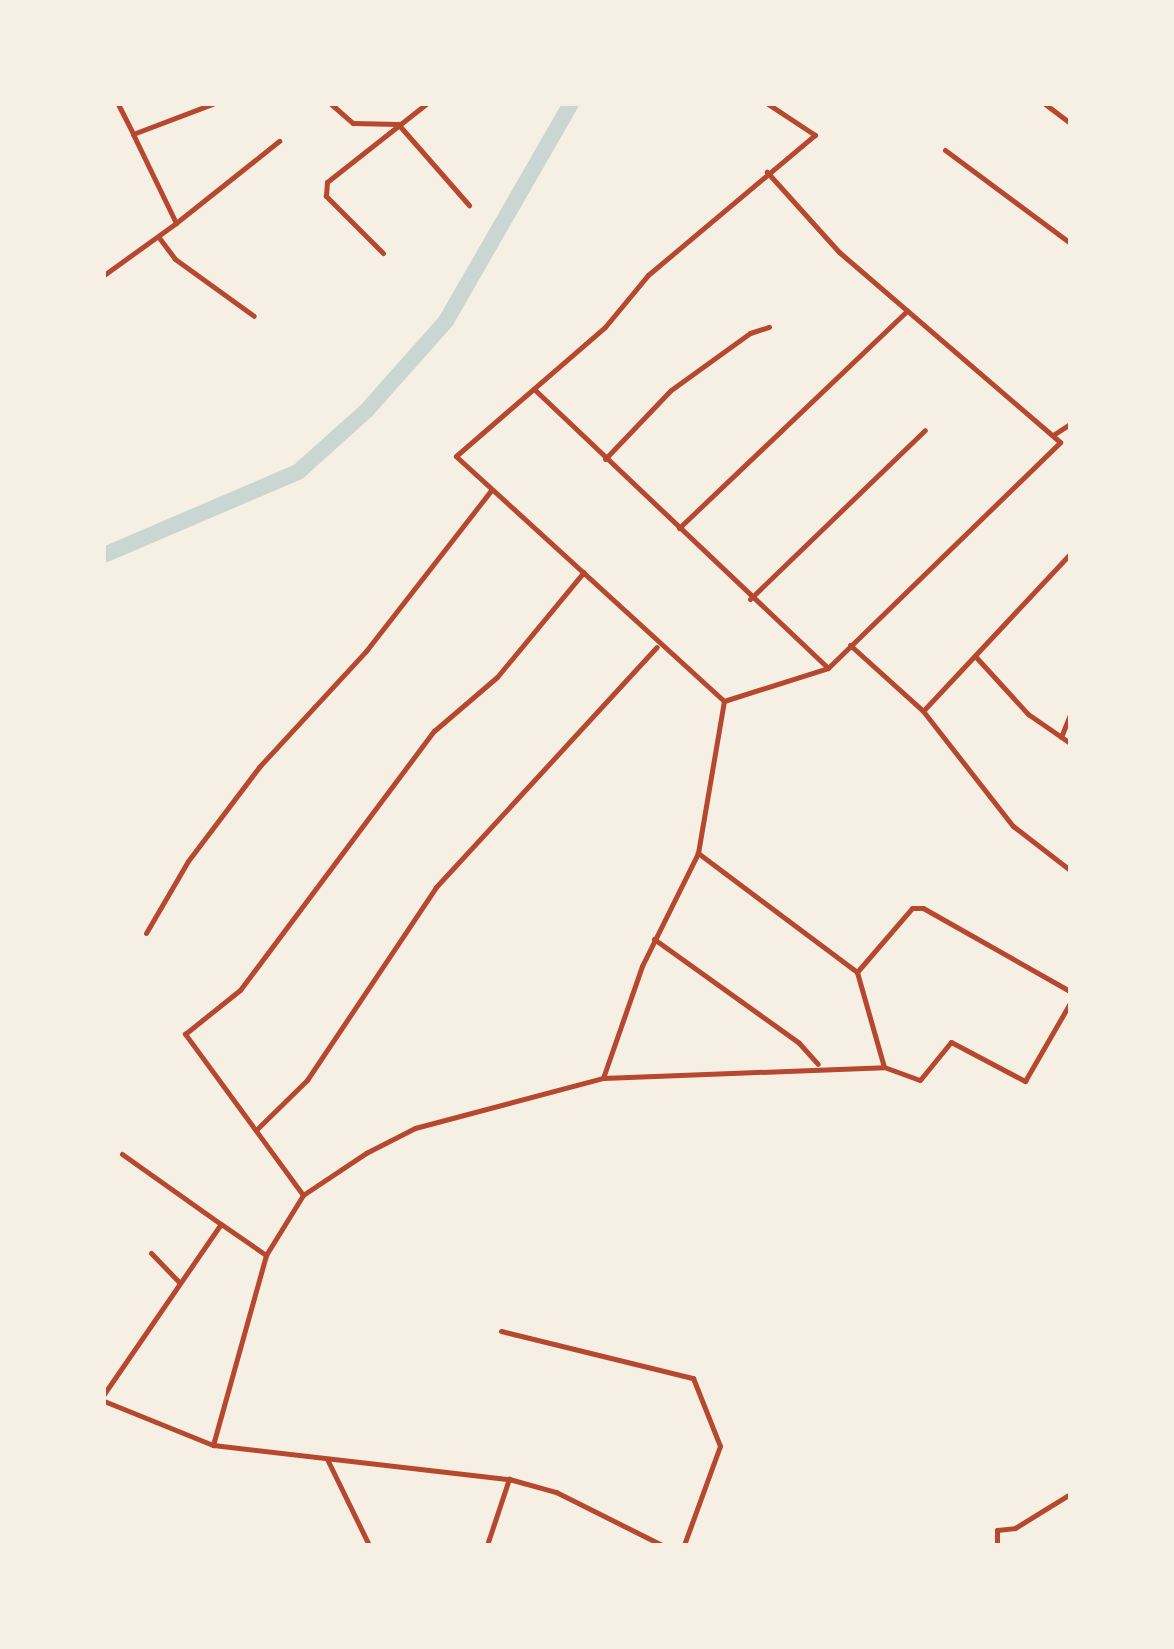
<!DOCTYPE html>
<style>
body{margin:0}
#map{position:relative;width:1174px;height:1649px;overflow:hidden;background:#f6efe4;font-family:Figtree,sans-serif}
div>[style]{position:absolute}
.river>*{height:16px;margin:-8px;padding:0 8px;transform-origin:8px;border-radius:8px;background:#c9d6d2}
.minor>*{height:5px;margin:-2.5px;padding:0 2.5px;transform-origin:2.5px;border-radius:2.5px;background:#b5482f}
span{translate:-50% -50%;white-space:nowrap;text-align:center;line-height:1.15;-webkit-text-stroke:6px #f6efe4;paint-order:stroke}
.frame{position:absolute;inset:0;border:106px solid #f6efe4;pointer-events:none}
</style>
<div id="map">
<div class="river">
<div style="left:104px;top:555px;width:211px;rotate:-23.2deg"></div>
<div style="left:298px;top:472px;width:93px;rotate:-41.9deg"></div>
<div style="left:367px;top:410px;width:119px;rotate:-48.4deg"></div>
<div style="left:446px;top:321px;width:250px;rotate:-60.1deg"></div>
</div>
<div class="minor">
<div style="left:118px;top:104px;width:34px;rotate:63deg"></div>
<div style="left:133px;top:134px;width:85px;rotate:-20.8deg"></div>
<div style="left:331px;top:104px;width:29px;rotate:41deg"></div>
<div style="left:353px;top:123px;width:45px;rotate:1.3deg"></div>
<div style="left:398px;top:124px;width:108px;rotate:48.8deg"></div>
<div style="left:1045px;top:104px;width:31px;rotate:37deg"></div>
<div style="left:945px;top:150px;width:156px;rotate:36.6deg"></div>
<div style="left:176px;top:223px;width:132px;rotate:-38.5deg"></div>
<div style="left:160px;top:239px;width:25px;rotate:53deg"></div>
<div style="left:175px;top:259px;width:97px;rotate:35.8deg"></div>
<div style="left:383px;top:253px;width:81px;rotate:-135deg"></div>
<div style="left:326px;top:196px;width:14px;rotate:-86deg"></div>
<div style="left:327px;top:182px;width:126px;rotate:-38.2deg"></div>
<div style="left:104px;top:275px;width:89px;rotate:-35.8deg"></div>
<div style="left:176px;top:223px;width:99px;rotate:-115.8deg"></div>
<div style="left:534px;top:389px;width:405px;rotate:43.5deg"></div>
<div style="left:1053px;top:435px;width:20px;rotate:-33deg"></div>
<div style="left:605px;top:459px;width:95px;rotate:-46.3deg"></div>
<div style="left:671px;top:390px;width:97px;rotate:-35.8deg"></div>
<div style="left:750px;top:333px;width:20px;rotate:-18deg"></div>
<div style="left:679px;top:528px;width:315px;rotate:-43.6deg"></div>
<div style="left:750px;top:599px;width:243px;rotate:-44deg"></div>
<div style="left:850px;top:645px;width:98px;rotate:42.1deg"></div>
<div style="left:923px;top:711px;width:146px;rotate:52deg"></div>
<div style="left:1013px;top:826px;width:72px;rotate:37.7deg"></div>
<div style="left:975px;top:656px;width:79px;rotate:47.6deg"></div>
<div style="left:1028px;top:714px;width:51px;rotate:34.6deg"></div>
<div style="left:724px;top:701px;width:363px;rotate:-137.6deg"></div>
<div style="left:456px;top:456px;width:197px;rotate:-40.9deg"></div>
<div style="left:605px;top:327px;width:67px;rotate:-50.4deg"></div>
<div style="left:648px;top:275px;width:218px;rotate:-40deg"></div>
<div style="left:815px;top:135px;width:56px;rotate:-146.6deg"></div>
<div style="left:724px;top:701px;width:109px;rotate:-17.6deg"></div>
<div style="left:828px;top:668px;width:324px;rotate:-44.2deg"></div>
<div style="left:1060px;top:442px;width:291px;rotate:-139.3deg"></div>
<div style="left:839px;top:252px;width:108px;rotate:-132deg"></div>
<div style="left:923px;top:711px;width:215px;rotate:-46.9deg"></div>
<div style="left:1061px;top:737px;width:24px;rotate:-68deg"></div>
<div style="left:146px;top:933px;width:83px;rotate:-59.7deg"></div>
<div style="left:188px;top:861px;width:118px;rotate:-52.9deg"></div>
<div style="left:259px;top:767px;width:158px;rotate:-47.3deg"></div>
<div style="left:366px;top:651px;width:202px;rotate:-52.1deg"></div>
<div style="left:654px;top:939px;width:178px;rotate:35.6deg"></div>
<div style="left:799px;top:1043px;width:28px;rotate:48deg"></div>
<div style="left:857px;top:972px;width:84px;rotate:-49.3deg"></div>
<div style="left:912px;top:908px;width:11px"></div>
<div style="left:923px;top:908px;width:169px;rotate:29.5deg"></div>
<div style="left:884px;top:1067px;width:38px;rotate:20deg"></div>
<div style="left:920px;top:1080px;width:49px;rotate:-50.8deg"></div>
<div style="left:951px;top:1042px;width:84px;rotate:27.8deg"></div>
<div style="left:1025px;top:1081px;width:90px;rotate:-60deg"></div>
<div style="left:603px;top:1078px;width:119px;rotate:-70.8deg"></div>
<div style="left:642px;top:966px;width:126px;rotate:-63.6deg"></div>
<div style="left:698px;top:853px;width:154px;rotate:-80.3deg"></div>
<div style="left:257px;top:1129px;width:70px;rotate:-44.4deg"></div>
<div style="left:307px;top:1080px;width:232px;rotate:-56.2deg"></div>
<div style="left:436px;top:887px;width:326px;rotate:-47.4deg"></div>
<div style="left:1070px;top:1153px;width:1px;rotate:-90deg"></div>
<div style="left:122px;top:1154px;width:121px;rotate:35.3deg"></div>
<div style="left:303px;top:1195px;width:200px;rotate:-126.2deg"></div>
<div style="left:185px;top:1034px;width:70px;rotate:-38.7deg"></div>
<div style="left:240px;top:990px;width:324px;rotate:-53.2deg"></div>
<div style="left:434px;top:731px;width:83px;rotate:-40.6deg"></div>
<div style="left:497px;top:677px;width:136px;rotate:-50.4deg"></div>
<div style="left:151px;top:1253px;width:40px;rotate:46deg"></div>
<div style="left:501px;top:1331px;width:198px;rotate:13.8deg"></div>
<div style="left:693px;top:1378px;width:73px;rotate:68.3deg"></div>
<div style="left:720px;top:1446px;width:105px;rotate:110deg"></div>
<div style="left:104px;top:1394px;width:206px;rotate:-55.5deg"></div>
<div style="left:221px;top:1224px;width:55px;rotate:34.6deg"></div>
<div style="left:104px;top:1401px;width:118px;rotate:22deg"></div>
<div style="left:213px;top:1445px;width:298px;rotate:6.6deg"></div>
<div style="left:509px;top:1479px;width:49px;rotate:15.5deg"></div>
<div style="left:556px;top:1492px;width:119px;rotate:26.6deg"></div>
<div style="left:213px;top:1445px;width:197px;rotate:-74.4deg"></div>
<div style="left:266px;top:1255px;width:70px;rotate:-58.3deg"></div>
<div style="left:303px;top:1195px;width:76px;rotate:-33.7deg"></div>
<div style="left:366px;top:1153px;width:55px;rotate:-27deg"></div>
<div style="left:415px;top:1128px;width:195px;rotate:-14.9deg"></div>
<div style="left:603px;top:1078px;width:281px;rotate:-2.2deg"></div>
<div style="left:884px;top:1067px;width:99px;rotate:-105.9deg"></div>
<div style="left:857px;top:972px;width:199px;rotate:-143.2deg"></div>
<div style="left:328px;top:1461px;width:93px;rotate:64deg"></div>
<div style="left:487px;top:1545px;width:70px;rotate:-71.6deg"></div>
<div style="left:997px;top:1545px;width:15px;rotate:-90deg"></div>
<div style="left:997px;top:1530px;width:18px;rotate:-6deg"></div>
<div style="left:1015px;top:1528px;width:65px;rotate:-31.7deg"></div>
</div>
<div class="frame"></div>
</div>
